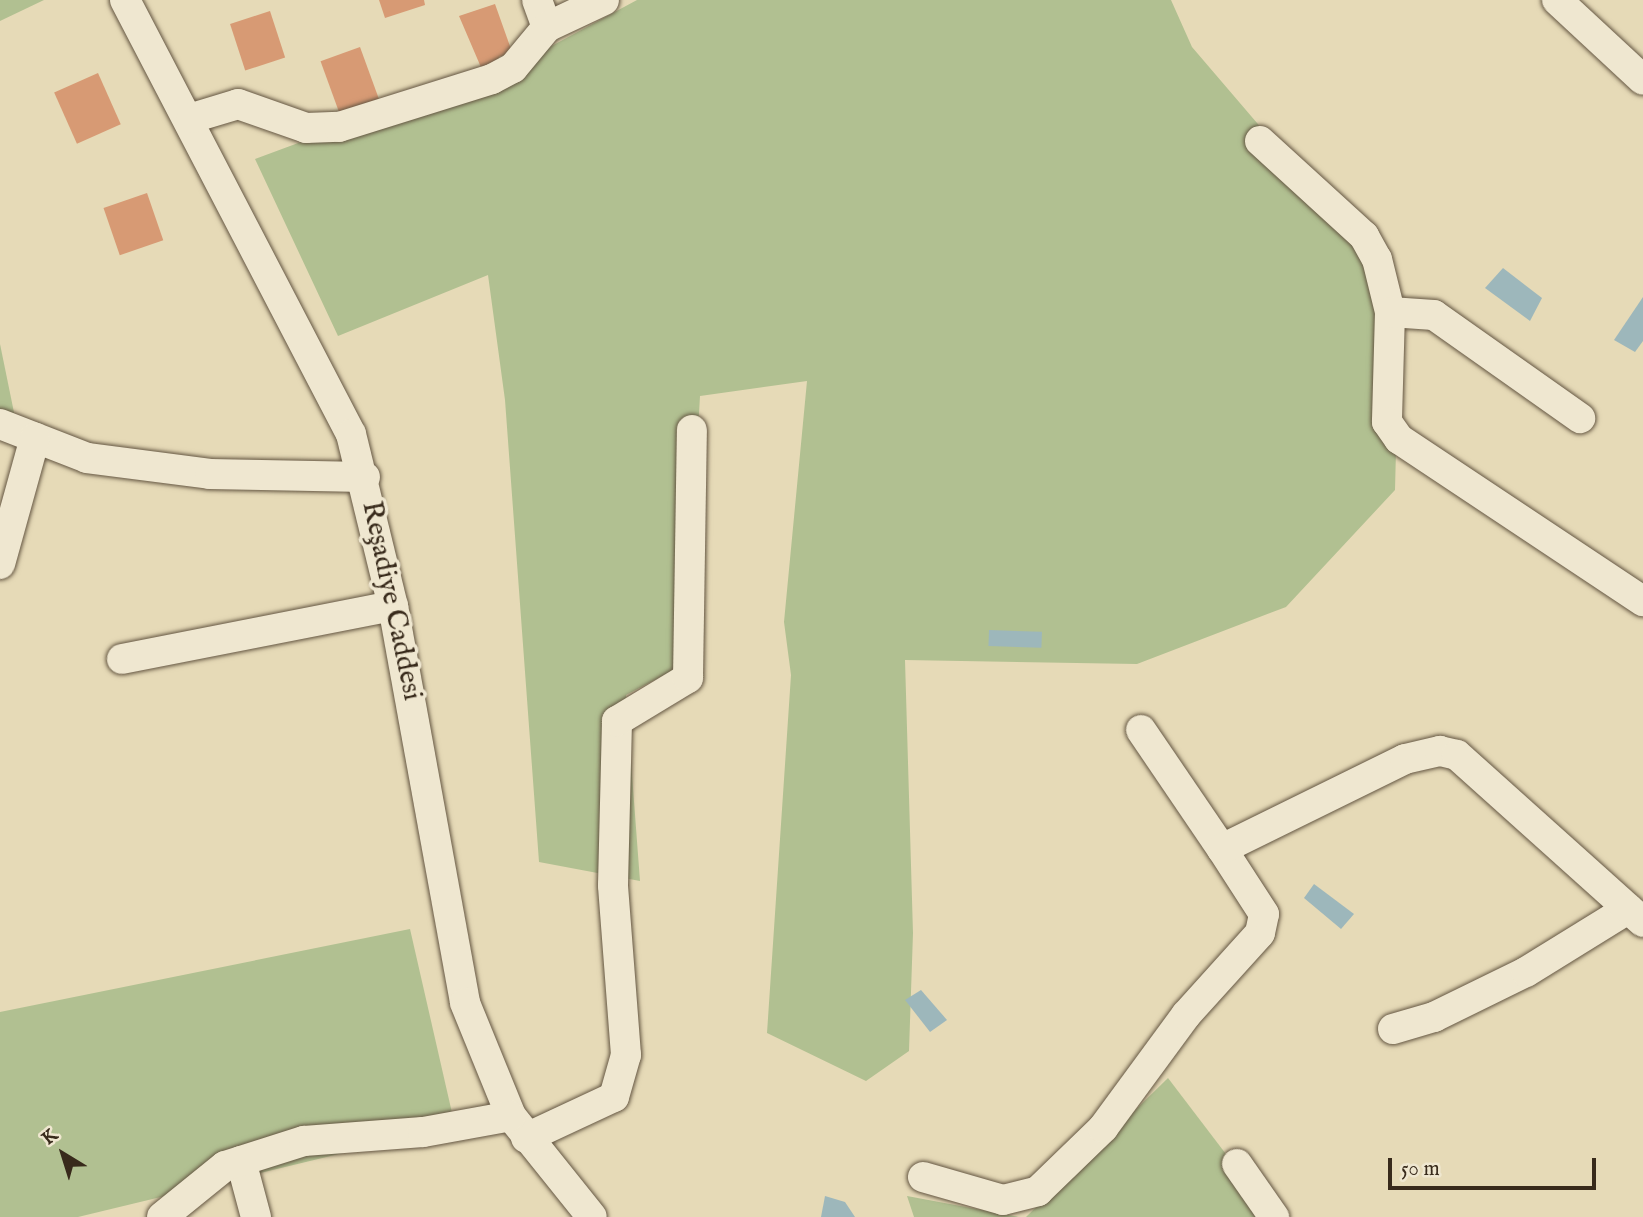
<!DOCTYPE html>
<meta charset="utf-8">
<style>
body{margin:0}
#map{position:relative;width:1643px;height:1217px;overflow:hidden;background:#e6dab7;font-family:"IM FELL English",serif}
div>[style]{position:absolute}
.green>*{inset:0;background:#b1c091}
.water>*{inset:0;background:#9db7bb;transform-origin:0 0}
.building>*{inset:0;background:#d79a74;transform-origin:0 0}
.roads{filter:drop-shadow(0 0 2px #645642) drop-shadow(0 0 2px #645642)}
.minor>*{height:30px;margin:-15px;padding:0 15px;transform-origin:15px;border-radius:15px;background:#efe7d0}
span{translate:-50% -50%;white-space:nowrap;text-align:center;line-height:1.15;-webkit-text-stroke:7px #efe7d0;paint-order:stroke}
.street-label{font-size:28px;color:#382a1b}
.north{position:absolute;left:28px;top:1119px;width:70px;height:70px;-webkit-text-stroke:5px #efe7d0;paint-order:stroke;rotate:322deg;font-size:19px;font-weight:700;line-height:28px;text-align:center;color:#382a1b}
.north::after{content:'';display:block;margin:auto;width:24px;height:32px;background:#382a1b;clip-path:polygon(50% 0,100% 100%,50% 72%,0 100%)}
.scale{position:absolute;left:1388px;top:1158px;width:208px;height:32px;box-sizing:border-box;border:4px solid #382a1b;border-top:0;padding-left:9px;font-size:21px;line-height:24px;white-space:nowrap;color:#382a1b;-webkit-text-stroke:5px #efe7d0;paint-order:stroke}
</style>
<div id="map">
<div class="green">
<div style="clip-path:polygon(0 0,44px 0,0 21px)"></div>
<div style="clip-path:polygon(637px 0,1171px 0,1192px 47px,1400px 290px,1395px 490px,1286px 607px,1137px 664px,905px 660px,913px 933px,909px 1051px,866px 1081px,767px 1033px,791px 675px,784px 622px,807px 381px,700px 396px,685px 664px,626px 695px,640px 881px,539px 862px,505px 400px,488px 275px,338px 336px,255px 159px,533px 56px)"></div>
<div style="clip-path:polygon(0 344px,19px 437px,0 432px)"></div>
<div style="clip-path:polygon(410px 929px,455px 1126px,78px 1217px,0 1217px,0 1012px)"></div>
<div style="clip-path:polygon(1168px 1078px,1274px 1217px,1026px 1217px)"></div>
<div style="clip-path:polygon(907px 1196px,1019px 1217px,914px 1217px)"></div>
</div>
<div class="water">
<div style="clip-path:polygon(1503px 268px,1542px 298px,1530px 321px,1485px 288px)"></div>
<div style="clip-path:polygon(1643px 297px,1643px 341px,1635px 352px,1614px 340px)"></div>
<div style="left:989px;top:630px;width:53px;height:16px;rotate:2deg"></div>
<div style="clip-path:polygon(1314px 884px,1354px 914px,1341px 929px,1304px 898px)"></div>
<div style="clip-path:polygon(921px 990px,947px 1020px,930px 1032px,905px 1000px)"></div>
<div style="clip-path:polygon(825px 1196px,845px 1202px,855px 1217px,821px 1217px)"></div>
</div>
<div class="building">
<div style="clip-path:polygon(379px 0,424px 0,425px 5px,385px 18px)"></div>
<div style="clip-path:polygon(495px 4px,512px 52px,499px 57px,502px 66px,483px 72px,459px 16px)"></div>
<div style="left:270px;top:11px;width:49px;height:42px;rotate:72deg"></div>
<div style="left:360px;top:47px;width:58px;height:42px;rotate:70deg"></div>
<div style="left:98px;top:73px;width:56px;height:48px;rotate:66deg"></div>
<div style="left:147px;top:193px;width:50px;height:46px;rotate:71deg"></div>
</div>
<div class="roads">
<div class="minor">
<div style="left:125px;top:0;width:489px;rotate:62.5deg"></div>
<div style="left:351px;top:434px;width:177px;rotate:76.3deg"></div>
<div style="left:393px;top:606px;width:403px;rotate:79.7deg"></div>
<div style="left:465px;top:1003px;width:122px;rotate:67.8deg"></div>
<div style="left:511px;top:1116px;width:129px;rotate:51.3deg"></div>
<div style="left:537px;top:0;width:29px;rotate:70deg"></div>
<div style="left:1557px;top:0;width:117px;rotate:42.9deg"></div>
<div style="left:192px;top:118px;width:48px;rotate:-16.9deg"></div>
<div style="left:238px;top:104px;width:72px;rotate:19.4deg"></div>
<div style="left:306px;top:128px;width:33px;rotate:-2deg"></div>
<div style="left:339px;top:127px;width:160px;rotate:-17.4deg"></div>
<div style="left:492px;top:79px;width:24px;rotate:-28deg"></div>
<div style="left:513px;top:68px;width:53px;rotate:-50.3deg"></div>
<div style="left:547px;top:27px;width:63px;rotate:-25.3deg"></div>
<div style="left:1260px;top:141px;width:141px;rotate:42.4deg"></div>
<div style="left:1364px;top:236px;width:26px;rotate:61deg"></div>
<div style="left:1377px;top:259px;width:55px;rotate:76.2deg"></div>
<div style="left:1390px;top:312px;width:110px;rotate:91.6deg"></div>
<div style="left:1387px;top:422px;width:21px;rotate:55deg"></div>
<div style="left:1399px;top:439px;width:293px;rotate:33.6deg"></div>
<div style="left:1390px;top:312px;width:44px;rotate:3.9deg"></div>
<div style="left:1434px;top:315px;width:179px;rotate:35.2deg"></div>
<div style="left:0;top:424px;width:93px;rotate:21.3deg"></div>
<div style="left:87px;top:458px;width:124px;rotate:7.4deg"></div>
<div style="left:210px;top:474px;width:155px;rotate:1.1deg"></div>
<div style="left:0;top:564px;width:131px;rotate:-74.5deg"></div>
<div style="left:122px;top:659px;width:276px;rotate:-11.1deg"></div>
<div style="left:1141px;top:730px;width:144px;rotate:55.8deg"></div>
<div style="left:1393px;top:1029px;width:43px;rotate:-16.3deg"></div>
<div style="left:1434px;top:1017px;width:102px;rotate:-26.1deg"></div>
<div style="left:1526px;top:972px;width:120px;rotate:-31.7deg"></div>
<div style="left:526px;top:1138px;width:97px;rotate:-25deg"></div>
<div style="left:614px;top:1097px;width:44px;rotate:-74.1deg"></div>
<div style="left:626px;top:1055px;width:170px;rotate:-94.4deg"></div>
<div style="left:613px;top:885px;width:164px;rotate:-88.6deg"></div>
<div style="left:617px;top:721px;width:83px;rotate:-31.2deg"></div>
<div style="left:688px;top:678px;width:248px;rotate:-89.1deg"></div>
<div style="left:241px;top:1161px;width:58px;rotate:75deg"></div>
<div style="left:1237px;top:1164px;width:65px;rotate:55.1deg"></div>
<div style="left:923px;top:1177px;width:83px;rotate:16deg"></div>
<div style="left:1003px;top:1200px;width:36px;rotate:-14deg"></div>
<div style="left:1038px;top:1191px;width:91px;rotate:-44.1deg"></div>
<div style="left:1103px;top:1128px;width:140px;rotate:-53.7deg"></div>
<div style="left:1186px;top:1015px;width:110px;rotate:-47.9deg"></div>
<div style="left:1260px;top:933px;width:19px;rotate:-78deg"></div>
<div style="left:1264px;top:914px;width:77px;rotate:-122.9deg"></div>
<div style="left:1222px;top:849px;width:204px;rotate:-26.2deg"></div>
<div style="left:1405px;top:759px;width:36px;rotate:-13deg"></div>
<div style="left:1440px;top:751px;width:17px;rotate:13deg"></div>
<div style="left:1457px;top:755px;width:250px;rotate:41.9deg"></div>
<div style="left:162px;top:1217px;width:81px;rotate:-39deg"></div>
<div style="left:225px;top:1166px;width:83px;rotate:-17.6deg"></div>
<div style="left:304px;top:1141px;width:119px;rotate:-4.3deg"></div>
<div style="left:423px;top:1132px;width:89px;rotate:-10.3deg"></div>
</div>
</div>
<div class="street-label">
<span style="left:391px;top:601px;rotate:78deg">Reşadiye Caddesi</span>
</div>
<div class="north">K</div>
<div class="scale">50 m</div>
</div>
